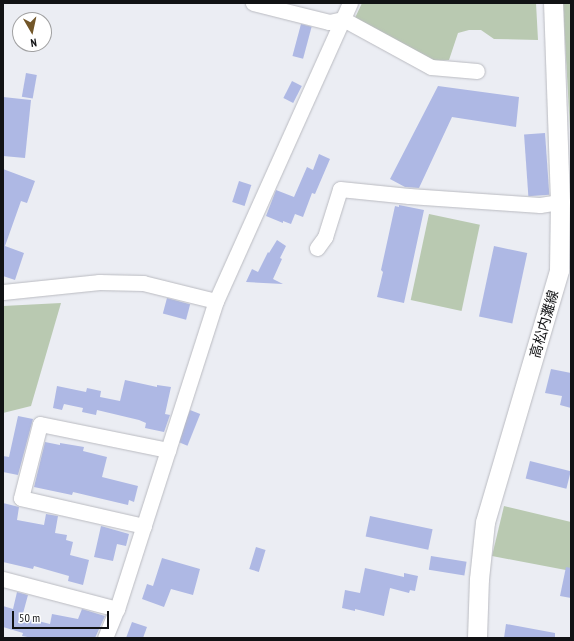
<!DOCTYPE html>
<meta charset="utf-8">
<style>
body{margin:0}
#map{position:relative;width:574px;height:641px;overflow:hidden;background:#ebedf3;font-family:"PT Sans Narrow","Noto Sans JP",sans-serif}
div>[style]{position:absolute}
.green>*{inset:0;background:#b9c9b1;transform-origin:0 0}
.building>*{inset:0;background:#aeb8e4;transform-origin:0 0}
.roads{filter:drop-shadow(0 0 1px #babbc1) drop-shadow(0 0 1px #babbc1)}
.minor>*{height:15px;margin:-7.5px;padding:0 7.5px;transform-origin:7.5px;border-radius:7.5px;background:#fff}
.major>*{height:19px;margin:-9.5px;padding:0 9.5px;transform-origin:9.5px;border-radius:9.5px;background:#fff}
span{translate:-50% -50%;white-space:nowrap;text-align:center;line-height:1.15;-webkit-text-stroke:3px #fff;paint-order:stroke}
.street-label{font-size:14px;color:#111214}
.frame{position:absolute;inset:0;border:4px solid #111214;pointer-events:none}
.north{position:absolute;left:12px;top:12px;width:40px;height:40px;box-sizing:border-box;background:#fff;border:1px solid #a0a0a1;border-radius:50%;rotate:171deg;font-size:11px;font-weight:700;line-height:16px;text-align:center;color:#111214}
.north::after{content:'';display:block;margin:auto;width:14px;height:18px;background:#725629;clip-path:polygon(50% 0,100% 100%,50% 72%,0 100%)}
.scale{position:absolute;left:12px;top:611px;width:97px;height:18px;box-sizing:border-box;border:2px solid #111214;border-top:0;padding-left:5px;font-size:12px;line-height:14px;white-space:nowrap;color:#111214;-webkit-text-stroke:3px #fff;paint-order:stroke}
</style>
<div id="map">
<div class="green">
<div style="clip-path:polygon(362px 3px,536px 3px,538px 40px,494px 39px,481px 30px,469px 30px,458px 33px,449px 60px,430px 61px,354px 20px)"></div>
<div style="clip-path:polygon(563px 3px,571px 3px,571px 148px)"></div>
<div style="left:429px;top:214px;width:52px;height:88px;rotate:12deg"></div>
<div style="clip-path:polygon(61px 303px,31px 406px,3px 413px,3px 306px)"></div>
<div style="clip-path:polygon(504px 506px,571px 522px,571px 571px,492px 556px)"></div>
</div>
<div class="building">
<div style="left:301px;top:24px;width:11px;height:33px;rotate:15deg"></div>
<div style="left:26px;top:73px;width:11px;height:24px;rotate:10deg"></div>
<div style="left:292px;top:81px;width:11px;height:19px;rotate:27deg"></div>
<div style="clip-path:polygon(438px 86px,519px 97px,516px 127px,452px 117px,419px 188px,405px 187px,390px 179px)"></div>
<div style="clip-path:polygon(3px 97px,31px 100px,25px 158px,3px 156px)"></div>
<div style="left:545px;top:133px;width:62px;height:21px;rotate:86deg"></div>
<div style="clip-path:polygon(319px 154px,330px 159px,315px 194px,312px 193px,303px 217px,295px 214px,291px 224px,283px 221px,283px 223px,266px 216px,276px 190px,294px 197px,307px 167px,313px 170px)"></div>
<div style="clip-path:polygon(3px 169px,35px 181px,27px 203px,21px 201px,5px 246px,24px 253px,15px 280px,3px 276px)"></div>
<div style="left:239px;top:181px;width:13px;height:22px;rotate:18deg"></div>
<div style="clip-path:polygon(399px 205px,424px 210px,404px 303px,377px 297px,383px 272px,381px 270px,395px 206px,399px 207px)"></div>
<div style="clip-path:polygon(277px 240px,286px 246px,280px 258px,282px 259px,273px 279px,283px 284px,246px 282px,252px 269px,258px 272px,268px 252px,269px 253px)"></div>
<div style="left:494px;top:246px;width:34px;height:72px;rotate:12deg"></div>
<div style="left:167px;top:298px;width:24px;height:16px;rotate:15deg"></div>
<div style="clip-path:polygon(551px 369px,571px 373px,571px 408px,560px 405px,562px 396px,545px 393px)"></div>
<div style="clip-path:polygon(125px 380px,157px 387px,157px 385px,171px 387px,165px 414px,170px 415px,164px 432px,145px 428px,146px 423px,139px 420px,97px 410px,96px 415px,82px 412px,83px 408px,64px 404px,62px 410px,53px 408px,57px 386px,86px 392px,87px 388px,101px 391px,100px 397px,120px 401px)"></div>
<div style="left:190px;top:410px;width:11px;height:34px;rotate:22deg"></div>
<div style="clip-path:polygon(18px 416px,33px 419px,18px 475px,3px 472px,3px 456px,9px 457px)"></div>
<div style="clip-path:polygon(45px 442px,60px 445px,60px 443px,84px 447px,83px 451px,107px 457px,102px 477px,138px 486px,134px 502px,129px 500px,128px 505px,73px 492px,72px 495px,34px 487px)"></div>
<div style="left:530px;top:461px;width:42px;height:18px;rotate:14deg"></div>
<div style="clip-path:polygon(3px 503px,19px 507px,17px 520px,44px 525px,46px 514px,58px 516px,55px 533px,67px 535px,66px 540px,73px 542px,70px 555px,89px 560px,83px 585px,68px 581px,69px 576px,34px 566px,33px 569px,3px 562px)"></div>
<div style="left:370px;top:516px;width:64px;height:21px;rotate:12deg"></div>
<div style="clip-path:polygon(101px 526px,129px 534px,126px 546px,117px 544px,113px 561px,94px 557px)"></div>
<div style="left:256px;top:547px;width:10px;height:23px;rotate:17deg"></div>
<div style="left:431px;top:556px;width:36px;height:14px;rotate:9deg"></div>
<div style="clip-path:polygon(162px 558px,200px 569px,193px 595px,171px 589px,164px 607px,142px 599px,147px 584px,153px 586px)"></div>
<div style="clip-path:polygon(566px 567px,571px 568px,571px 598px,560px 596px)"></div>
<div style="clip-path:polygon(365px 568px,404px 577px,404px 573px,418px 576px,415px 591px,410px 590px,409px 593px,390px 588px,384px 616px,355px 609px,355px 611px,342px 608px,345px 590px,360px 593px)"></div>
<div style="clip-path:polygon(17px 592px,28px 595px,22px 617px,50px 624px,52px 614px,78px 619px,82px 609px,105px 616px,95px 638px,33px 638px,22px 636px,23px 633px,3px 627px,3px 606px,13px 609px)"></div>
<div style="clip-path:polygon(132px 622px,147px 627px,143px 638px,126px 638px)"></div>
<div style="clip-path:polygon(506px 624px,555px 633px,555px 638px,504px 638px)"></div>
</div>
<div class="roads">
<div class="minor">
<div style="left:253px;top:3px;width:78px;rotate:14deg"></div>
<div style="left:329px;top:22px;width:14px;rotate:-12deg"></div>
<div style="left:343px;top:19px;width:100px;rotate:28.6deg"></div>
<div style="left:431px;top:67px;width:46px;rotate:5deg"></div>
<div style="left:317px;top:248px;width:14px;rotate:-54deg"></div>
<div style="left:325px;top:237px;width:50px;rotate:-72.6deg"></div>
<div style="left:340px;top:189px;width:69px;rotate:5.8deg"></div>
<div style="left:409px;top:196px;width:131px;rotate:3.9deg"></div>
<div style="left:540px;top:205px;width:20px;rotate:-9deg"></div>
<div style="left:3px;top:292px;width:97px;rotate:-5.9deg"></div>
<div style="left:99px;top:282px;width:44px;rotate:1.3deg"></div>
<div style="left:143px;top:283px;width:75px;rotate:13.9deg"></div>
<div style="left:144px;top:526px;width:126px;rotate:-167.2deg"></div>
<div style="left:21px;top:498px;width:76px;rotate:-75.6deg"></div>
<div style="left:40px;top:424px;width:131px;rotate:11.5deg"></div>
<div style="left:3px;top:579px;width:118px;rotate:14.7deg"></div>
<div style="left:105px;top:638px;width:31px;rotate:-68deg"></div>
<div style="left:117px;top:609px;width:324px;rotate:-72.2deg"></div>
<div style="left:216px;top:301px;width:327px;rotate:-65.8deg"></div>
</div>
<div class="major">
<div style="left:477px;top:638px;width:59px;rotate:-88.1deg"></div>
<div style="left:479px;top:579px;width:57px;rotate:-84deg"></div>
<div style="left:485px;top:522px;width:263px;rotate:-73.6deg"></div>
<div style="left:559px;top:270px;width:68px;rotate:-89.2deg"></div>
<div style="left:560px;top:202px;width:199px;rotate:-92deg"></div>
</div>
</div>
<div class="street-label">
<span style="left:544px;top:324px;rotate:-74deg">高松内灘線</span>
</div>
<div class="frame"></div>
<div class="north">N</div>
<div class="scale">50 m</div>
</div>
